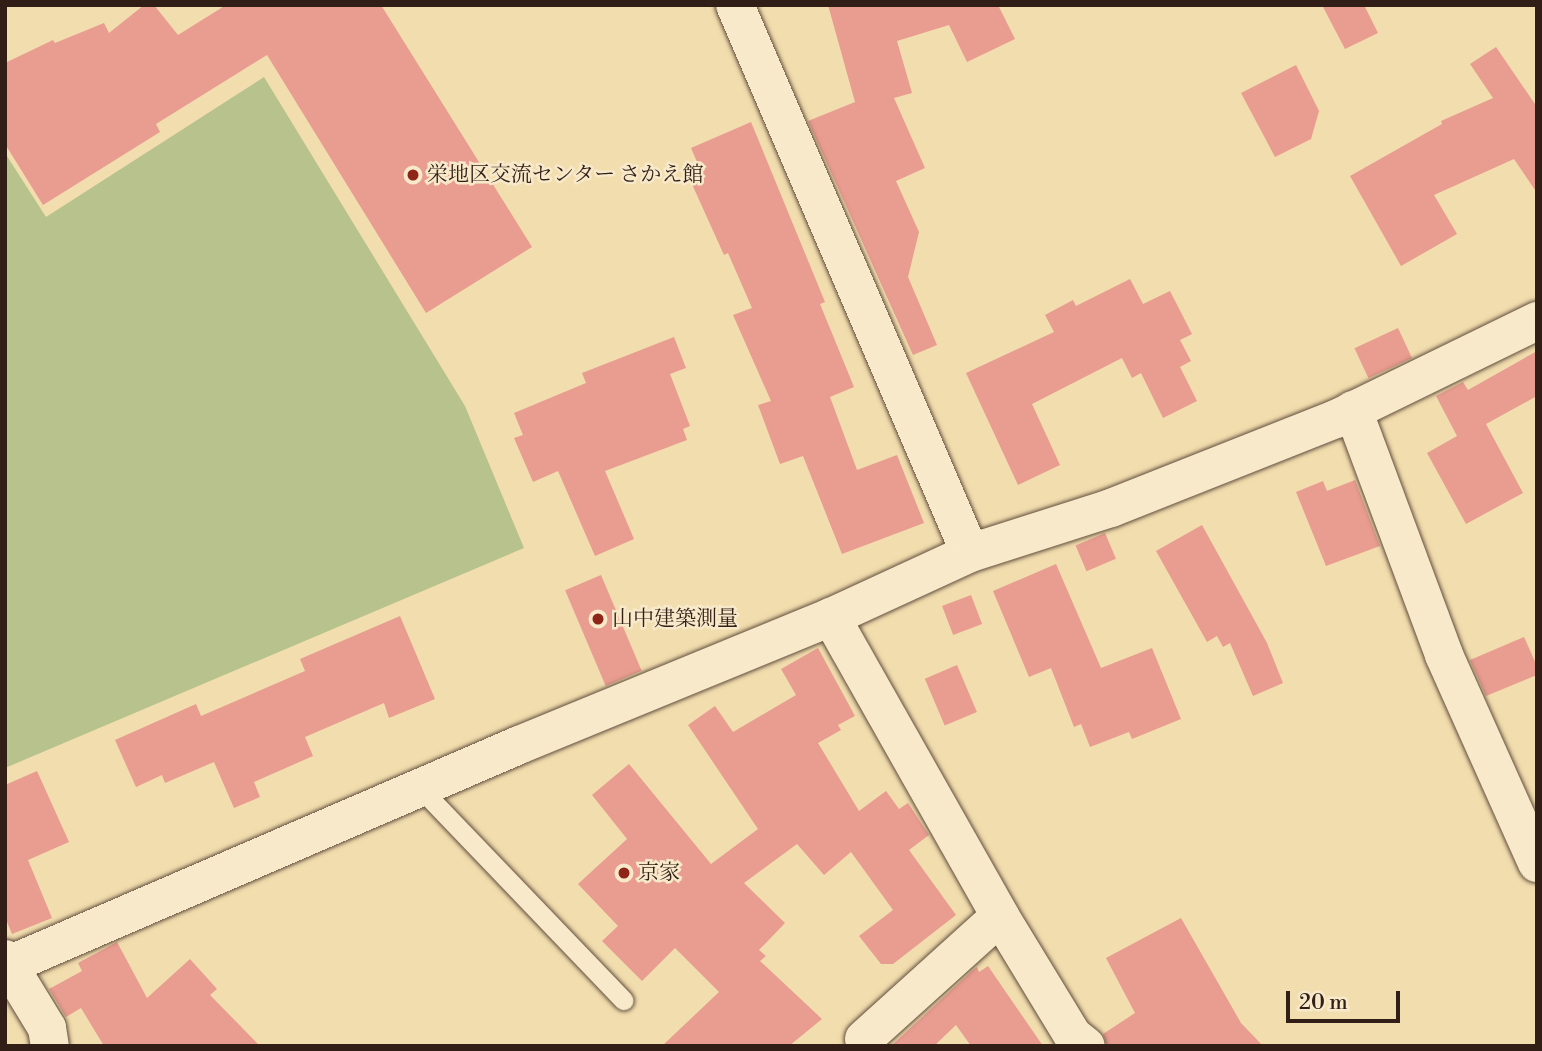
<!DOCTYPE html>
<meta charset="utf-8">
<style>
body{margin:0}
#map{position:relative;width:1542px;height:1051px;overflow:hidden;background:#f2ddae;font-family:"Libre Bodoni","Noto Serif JP",serif}
div>[style]{position:absolute}
.green>*{inset:0;background:#b8c28c}
.building>*{inset:0;background:#e99c90;transform-origin:0 0}
.roads{filter:drop-shadow(0 0 2px #614e3d) drop-shadow(0 0 2px #614e3d)}
.service>*{height:19px;margin:-9.5px;padding:0 9.5px;transform-origin:9.5px;border-radius:9.5px;background:#f7e9ca}
.minor>*{height:38px;margin:-19px;padding:0 19px;transform-origin:19px;border-radius:19px;background:#f7e9ca}
.dots>*{width:19px;height:19px;translate:-50% -50%;box-sizing:border-box;border:4px solid #f7e9ca;border-radius:50%}
span{translate:-50% -50%;white-space:nowrap;text-align:center;line-height:1.15;-webkit-text-stroke:5px #f7e9ca;paint-order:stroke}
.poi-label{font-size:21px;color:#311f17}
.left{translate:0 -50%;text-align:left}
.frame{position:absolute;inset:0;border:7px solid #311f17;pointer-events:none}
.scale{position:absolute;left:1286px;top:991px;width:114px;height:32px;box-sizing:border-box;border:4px solid #311f17;border-top:0;padding-left:9px;font-size:21px;line-height:24px;white-space:nowrap;color:#311f17;-webkit-text-stroke:5px #f7e9ca;paint-order:stroke}
</style>
<div id="map">
<div class="green">
<div style="clip-path:polygon(264px 77px,465px 406px,524px 548px,5px 768px,5px 153px,46px 217px)"></div>
</div>
<div class="building">
<div style="clip-path:polygon(144px 5px,154px 5px,178px 35px,226px 5px,381px 5px,532px 247px,426px 313px,267px 55px,156px 124px,160px 132px,43px 205px,5px 144px,5px 63px,53px 40px,55px 43px,104px 23px,109px 33px)"></div>
<div style="clip-path:polygon(828px 5px,998px 5px,1015px 39px,967px 62px,949px 25px,897px 41px,912px 93px,894px 98px,925px 168px,896px 181px,919px 232px,908px 277px,937px 345px,913px 355px,808px 121px,855px 102px)"></div>
<div style="clip-path:polygon(1322px 5px,1364px 5px,1378px 33px,1345px 49px)"></div>
<div style="clip-path:polygon(1496px 47px,1537px 107px,1537px 193px,1514px 159px,1434px 195px,1457px 234px,1401px 266px,1350px 176px,1442px 124px,1441px 121px,1493px 98px,1470px 64px)"></div>
<div style="clip-path:polygon(1296px 65px,1319px 111px,1311px 139px,1275px 157px,1241px 93px)"></div>
<div style="clip-path:polygon(751px 122px,825px 302px,820px 304px,854px 387px,830px 397px,857px 470px,897px 455px,924px 523px,842px 554px,803px 456px,780px 464px,758px 405px,771px 401px,733px 315px,752px 308px,728px 253px,724px 255px,691px 182px,703px 176px,691px 148px)"></div>
<div style="clip-path:polygon(1130px 279px,1143px 304px,1170px 291px,1192px 334px,1180px 340px,1191px 361px,1180px 367px,1197px 401px,1163px 418px,1141px 373px,1132px 378px,1122px 358px,1032px 404px,1060px 465px,1018px 485px,966px 373px,1054px 332px,1045px 315px,1073px 300px,1076px 306px)"></div>
<div style="left:1398px;top:328px;width:33px;height:48px;rotate:65deg"></div>
<div style="clip-path:polygon(674px 337px,686px 368px,670px 374px,690px 426px,683px 429px,687px 440px,605px 471px,634px 539px,595px 556px,558px 471px,533px 482px,514px 438px,523px 435px,514px 413px,586px 383px,582px 373px)"></div>
<div style="clip-path:polygon(1537px 351px,1537px 396px,1486px 424px,1523px 493px,1466px 524px,1427px 453px,1457px 436px,1436px 396px,1463px 382px,1468px 390px)"></div>
<div style="clip-path:polygon(1355px 480px,1380px 546px,1326px 566px,1296px 492px,1323px 481px,1327px 491px)"></div>
<div style="clip-path:polygon(1202px 525px,1267px 643px,1283px 683px,1253px 696px,1230px 643px,1223px 647px,1217px 636px,1207px 642px,1156px 551px)"></div>
<div style="left:1105px;top:533px;width:28px;height:32px;rotate:67deg"></div>
<div style="clip-path:polygon(1056px 564px,1101px 668px,1152px 648px,1181px 719px,1132px 739px,1129px 732px,1090px 747px,1081px 724px,1074px 727px,1051px 668px,1029px 677px,993px 591px)"></div>
<div style="left:601px;top:575px;width:104px;height:39px;rotate:67deg"></div>
<div style="left:971px;top:595px;width:31px;height:31px;rotate:69deg"></div>
<div style="clip-path:polygon(400px 616px,435px 699px,389px 718px,384px 703px,305px 737px,313px 756px,254px 782px,260px 797px,234px 808px,214px 762px,165px 783px,162px 775px,136px 787px,115px 740px,196px 704px,201px 716px,305px 671px,300px 659px)"></div>
<div style="clip-path:polygon(1524px 637px,1537px 666px,1537px 675px,1486px 696px,1470px 660px)"></div>
<div style="clip-path:polygon(818px 648px,855px 716px,838px 725px,841px 730px,818px 743px,859px 811px,886px 791px,899px 809px,908px 803px,929px 835px,909px 850px,956px 915px,893px 964px,881px 964px,859px 936px,893px 910px,851px 852px,824px 875px,797px 844px,744px 883px,785px 923px,759px 950px,766px 956px,760px 961px,822px 1019px,789px 1046px,662px 1046px,719px 992px,675px 948px,642px 981px,602px 941px,618px 926px,578px 884px,627px 839px,592px 795px,629px 764px,711px 864px,758px 829px,688px 725px,715px 706px,733px 732px,796px 695px,781px 669px)"></div>
<div style="left:957px;top:665px;width:51px;height:35px;rotate:67deg"></div>
<div style="clip-path:polygon(37px 771px,69px 842px,28px 860px,52px 918px,12px 934px,5px 917px,5px 785px)"></div>
<div style="clip-path:polygon(1181px 918px,1241px 1023px,1263px 1046px,1107px 1046px,1103px 1034px,1135px 1013px,1106px 958px)"></div>
<div style="clip-path:polygon(117px 942px,147px 998px,190px 959px,217px 989px,210px 995px,260px 1046px,104px 1046px,81px 1008px,66px 1017px,49px 989px,82px 971px,78px 963px)"></div>
<div style="clip-path:polygon(988px 966px,1043px 1046px,971px 1046px,956px 1025px,934px 1046px,891px 1046px,973px 970px,977px 967px,979px 972px)"></div>
</div>
<div class="roads">
<div class="service">
<div style="left:420px;top:788px;width:294px;rotate:46.2deg"></div>
</div>
<div class="minor">
<div style="left:735px;top:5px;width:596px;rotate:66.79deg"></div>
<div style="left:1353px;top:410px;width:261px;rotate:69.6deg"></div>
<div style="left:1444px;top:655px;width:228px;rotate:65.9deg"></div>
<div style="left:831px;top:617px;width:343px;rotate:60.5deg"></div>
<div style="left:1000px;top:916px;width:140px;rotate:58.7deg"></div>
<div style="left:1073px;top:1036px;width:16px;rotate:38deg"></div>
<div style="left:5px;top:959px;width:81px;rotate:58.7deg"></div>
<div style="left:47px;top:1028px;width:18px;rotate:81deg"></div>
<div style="left:9px;top:965px;width:555px;rotate:-23.33deg"></div>
<div style="left:519px;top:745px;width:337px;rotate:-22.3deg"></div>
<div style="left:831px;top:617px;width:153px;rotate:-24.7deg"></div>
<div style="left:970px;top:553px;width:148px;rotate:-17.7deg"></div>
<div style="left:1111px;top:508px;width:242px;rotate:-21.6deg"></div>
<div style="left:1336px;top:419px;width:224px;rotate:-26deg"></div>
<div style="left:864px;top:1039px;width:183px;rotate:-42.1deg"></div>
</div>
</div>
<div class="dots">
<div style="left:413px;top:175px;background:#8f2418"></div>
<div style="left:598px;top:619px;background:#8f2418"></div>
<div style="left:624px;top:873px;background:#8f2418"></div>
</div>
<div class="poi-label">
<span class="left" style="left:427px;top:175px">栄地区交流センター さかえ館</span>
<span class="left" style="left:612px;top:619px">山中建築測量</span>
<span class="left" style="left:638px;top:873px">京家</span>
</div>
<div class="frame"></div>
<div class="scale">20 m</div>
</div>
